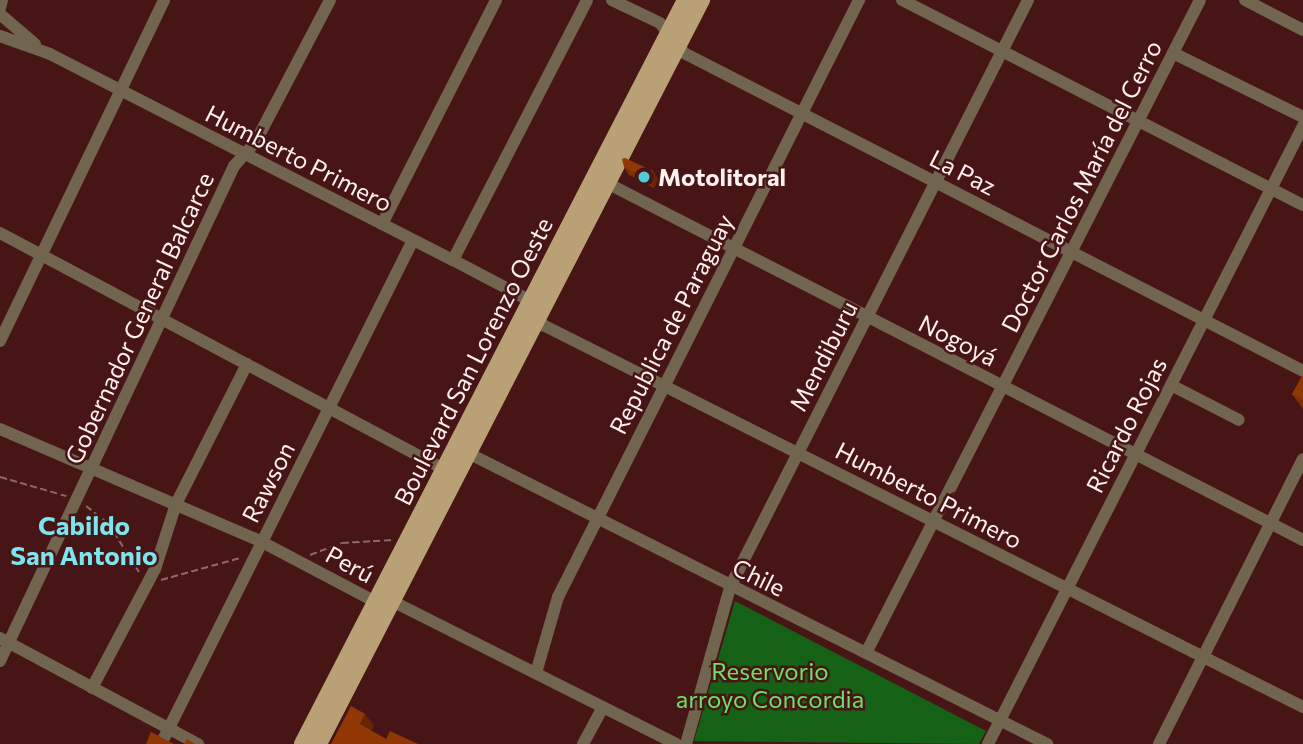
<!DOCTYPE html>
<meta charset="utf-8">
<style>
body{margin:0}
#map{position:relative;width:1303px;height:744px;overflow:hidden;background:#481516;font-family:Commissioner,sans-serif}
div>[style]{position:absolute}
.green>*{inset:0;background:#156115}
.path>*{height:2px;margin-top:-1px;transform-origin:0;background:repeating-linear-gradient(90deg,#8d6868 0 7px,transparent 0 10.5px)}
.minor>*{height:12px;margin:-6px;padding:0 6px;transform-origin:6px;border-radius:6px;background:#716550}
.major>*{height:16px;margin:-8px;padding:0 8px;transform-origin:8px;border-radius:8px;background:#b9a175}
.wall>*{inset:0;background:#7d2f03}
.shaded-wall>*{inset:0;background:#662603}
.building>*{inset:0;background:#913704}
.dots>*{width:19px;height:19px;translate:-50% -50%;box-sizing:border-box;border:4px solid #481516;border-radius:50%}
span{translate:-50% -50%;white-space:nowrap;text-align:center;line-height:1.15;-webkit-text-stroke:5px #481516;paint-order:stroke}
.street-label{font-size:24px;color:#fff1f0}
.poi-label{font-size:24px;color:#fff1f0;font-weight:700}
.left{translate:0 -50%;text-align:left}
.park-label{font-size:24px;color:#6ae266}
.neighbourhood-label{font-size:26px;color:#7be6f0;font-weight:700}
</style>
<div id="map">
<div class="green">
<div style="clip-path:polygon(735px 601px,986px 731px,979px 744px,694px 741px)"></div>
</div>
<div class="path">
<div style="left:0;top:477px;width:69px;rotate:16.1deg"></div>
<div style="left:86px;top:506px;width:28px;rotate:38deg"></div>
<div style="left:108px;top:523px;width:58px;rotate:57.7deg"></div>
<div style="left:310px;top:555px;width:34px;rotate:-21deg"></div>
<div style="left:342px;top:543px;width:51px;rotate:-3.4deg"></div>
<div style="left:161px;top:580px;width:82px;rotate:-15.6deg"></div>
</div>
<div class="minor">
<div style="left:612px;top:0;width:53px;rotate:25.6deg"></div>
<div style="left:660px;top:23px;width:38px;rotate:51deg"></div>
<div style="left:684px;top:53px;width:696px;rotate:27.19deg"></div>
<div style="left:902px;top:0;width:450px;rotate:27.1deg"></div>
<div style="left:1245px;top:0;width:65px;rotate:27.3deg"></div>
<div style="left:0;top:8px;width:8px;rotate:-76deg"></div>
<div style="left:0;top:14px;width:46px;rotate:40.6deg"></div>
<div style="left:0;top:36px;width:53px;rotate:19.8deg"></div>
<div style="left:50px;top:54px;width:453px;rotate:27.1deg"></div>
<div style="left:453px;top:260px;width:86px;rotate:27.8deg"></div>
<div style="left:529px;top:300px;width:29px;rotate:61deg"></div>
<div style="left:543px;top:325px;width:851px;rotate:26.69deg"></div>
<div style="left:1173px;top:53px;width:145px;rotate:26.2deg"></div>
<div style="left:601px;top:180px;width:789px;rotate:27.15deg"></div>
<div style="left:382px;top:224px;width:251px;rotate:-63deg"></div>
<div style="left:0;top:233px;width:511px;rotate:28.02deg"></div>
<div style="left:453px;top:260px;width:292px;rotate:-62.7deg"></div>
<div style="left:0;top:341px;width:378px;rotate:-64.3deg"></div>
<div style="left:1171px;top:385px;width:76px;rotate:27.2deg"></div>
<div style="left:0;top:429px;width:285px;rotate:23.3deg"></div>
<div style="left:262px;top:542px;width:127px;rotate:27.8deg"></div>
<div style="left:374px;top:601px;width:18px"></div>
<div style="left:392px;top:601px;width:318px;rotate:26.7deg"></div>
<div style="left:462px;top:450px;width:655px;rotate:26.68deg"></div>
<div style="left:0;top:638px;width:225px;rotate:28.2deg"></div>
<div style="left:866px;top:653px;width:733px;rotate:-62.91deg"></div>
<div style="left:0;top:661px;width:548px;rotate:-64.7deg"></div>
<div style="left:234px;top:166px;width:31px;rotate:-48deg"></div>
<div style="left:255px;top:143px;width:161px;rotate:-62.3deg"></div>
<div style="left:536px;top:673px;width:79px;rotate:-73.9deg"></div>
<div style="left:558px;top:597px;width:669px;rotate:-63.24deg"></div>
<div style="left:92px;top:688px;width:135px;rotate:-62.1deg"></div>
<div style="left:155px;top:569px;width:68px;rotate:-72.1deg"></div>
<div style="left:176px;top:504px;width:157px;rotate:-63.1deg"></div>
<div style="left:161px;top:744px;width:563px;rotate:-63.43deg"></div>
<div style="left:583px;top:744px;width:42px;rotate:-61.6deg"></div>
<div style="left:686px;top:744px;width:163px;rotate:-74.3deg"></div>
<div style="left:730px;top:587px;width:658px;rotate:-63.08deg"></div>
<div style="left:988px;top:744px;width:694px;rotate:-62.99deg"></div>
<div style="left:1159px;top:744px;width:319px;rotate:-63.2deg"></div>
</div>
<div class="major">
<div style="left:302px;top:744px;width:837px;rotate:-62.76deg"></div>
<div style="left:319px;top:744px;width:837px;rotate:-62.76deg"></div>
</div>
<div class="wall">
<div style="clip-path:polygon(624px 167px,653px 171px,658px 179px,654px 188px,629px 175px)"></div>
<div style="clip-path:polygon(1303px 376px,1303px 409px,1292px 394px)"></div>
</div>
<div class="shaded-wall">
<div style="clip-path:polygon(653px 171px,658px 179px,654px 188px,649px 180px)"></div>
<div style="clip-path:polygon(365px 714px,374px 726px,368px 736px,360px 724px)"></div>
</div>
<div class="building">
<div style="clip-path:polygon(625px 158px,653px 171px,649px 180px,624px 167px,622px 159px)"></div>
<div style="clip-path:polygon(1302px 376px,1303px 376px,1303px 400px,1292px 394px)"></div>
<div style="clip-path:polygon(351px 706px,365px 714px,360px 724px,386px 739px,390px 731px,418px 744px,331px 744px)"></div>
<div style="clip-path:polygon(151px 732px,174px 744px,146px 744px)"></div>
<div style="clip-path:polygon(187px 739px,195px 744px,184px 744px)"></div>
</div>
<div class="dots">
<div style="left:644px;top:177px;background:#52ccd6"></div>
</div>
<div class="street-label">
<span style="left:299px;top:158px;rotate:27deg">Humberto Primero</span>
<span style="left:963px;top:172px;rotate:27deg">La Paz</span>
<span style="left:1081px;top:186px;rotate:-63deg">Doctor Carlos María del Cerro</span>
<span style="left:139px;top:318px;rotate:-65deg">Gobernador General Balcarce</span>
<span style="left:671px;top:324px;rotate:-63deg">Republica de Paraguay</span>
<span style="left:958px;top:340px;rotate:27deg">Nogoyá</span>
<span style="left:823px;top:356px;rotate:-63deg">Mendiburu</span>
<span style="left:473px;top:361px;rotate:-63deg">Boulevard San Lorenzo Oeste</span>
<span style="left:1126px;top:425px;rotate:-63deg">Ricardo Rojas</span>
<span style="left:268px;top:482px;rotate:-63deg">Rawson</span>
<span style="left:929px;top:495px;rotate:27deg">Humberto Primero</span>
<span style="left:350px;top:564px;rotate:28deg">Perú</span>
<span style="left:759px;top:577px;rotate:26deg">Chile</span>
</div>
<div class="poi-label">
<span class="left" style="left:658px;top:177px">Motolitoral</span>
</div>
<div class="park-label">
<span style="left:770px;top:685px">Reservorio<br>arroyo Concordia</span>
</div>
<div class="neighbourhood-label">
<span style="left:84px;top:540px">Cabildo<br>San Antonio</span>
</div>
</div>
